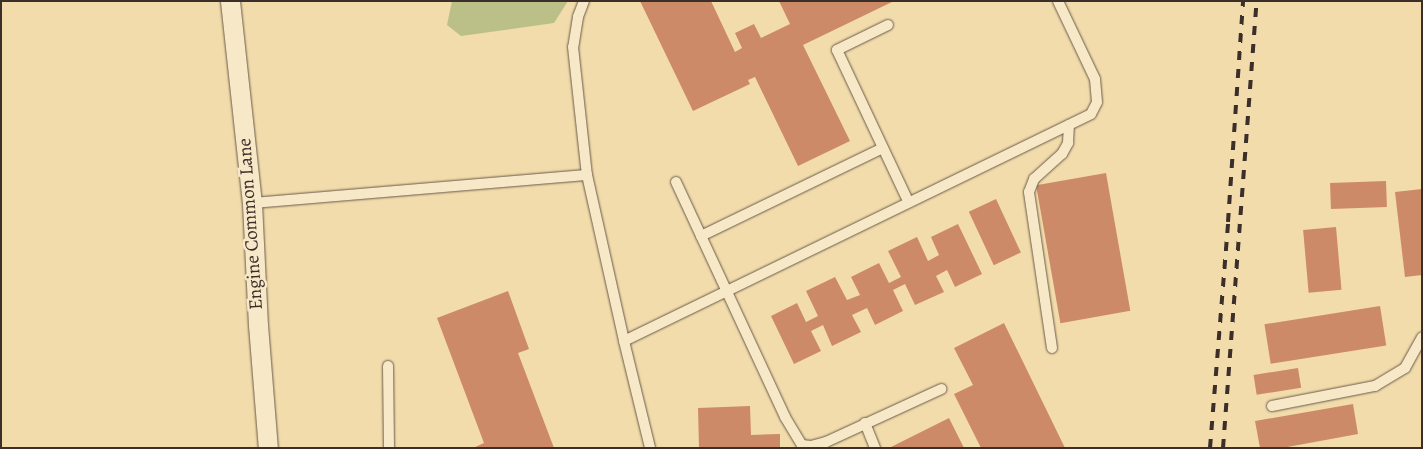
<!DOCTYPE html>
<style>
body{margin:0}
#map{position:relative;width:1423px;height:449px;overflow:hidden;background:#f2dcab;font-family:Alegreya,serif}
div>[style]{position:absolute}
.green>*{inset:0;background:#bbc088}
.building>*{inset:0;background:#cd8a68;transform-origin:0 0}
.roads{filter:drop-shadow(0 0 1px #6a5a4a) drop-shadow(0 0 1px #6a5a4a)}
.lane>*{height:10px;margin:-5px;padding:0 5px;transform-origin:5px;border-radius:5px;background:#f7e8c8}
.street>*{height:19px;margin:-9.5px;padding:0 9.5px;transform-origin:9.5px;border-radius:9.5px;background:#f7e8c8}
.rail>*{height:4px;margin-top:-2px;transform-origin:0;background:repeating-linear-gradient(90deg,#3c2f2a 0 9px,transparent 0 18px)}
span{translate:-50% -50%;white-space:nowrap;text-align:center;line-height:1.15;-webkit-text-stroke:5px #f7e8c8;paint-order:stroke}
.street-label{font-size:19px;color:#3c2f2a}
.frame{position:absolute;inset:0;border:2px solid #3c2f2a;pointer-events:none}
</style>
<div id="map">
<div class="green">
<div style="clip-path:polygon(452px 1px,568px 1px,554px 23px,461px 36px,447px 25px)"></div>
</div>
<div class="building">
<div style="clip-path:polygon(640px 1px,711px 1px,735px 52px,742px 48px,735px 33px,754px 24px,761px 38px,790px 24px,779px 1px,894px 1px,803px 45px,850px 141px,798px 166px,755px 77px,748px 80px,750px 84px,693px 111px)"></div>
<div style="left:1106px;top:173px;width:140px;height:71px;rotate:80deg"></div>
<div style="left:1386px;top:181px;width:26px;height:56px;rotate:88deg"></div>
<div style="clip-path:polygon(1422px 189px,1422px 275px,1405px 277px,1395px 192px)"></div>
<div style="left:996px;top:199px;width:59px;height:30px;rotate:65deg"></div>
<div style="clip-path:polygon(958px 224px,982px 274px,955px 287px,947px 270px,936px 276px,944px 292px,915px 305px,905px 284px,893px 290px,903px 311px,875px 325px,867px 308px,852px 315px,861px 332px,832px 346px,823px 325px,811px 331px,821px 351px,794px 364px,771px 316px,797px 303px,806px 322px,818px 316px,806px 291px,835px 277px,847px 300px,860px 295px,851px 277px,879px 263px,889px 283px,901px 277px,888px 251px,917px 237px,928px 261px,939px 255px,931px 237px)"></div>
<div style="left:1336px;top:227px;width:63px;height:33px;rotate:85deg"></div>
<div style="clip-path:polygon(508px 291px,529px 349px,518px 353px,554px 448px,473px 448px,484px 443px,437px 318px)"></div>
<div style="left:1380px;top:306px;width:40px;height:117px;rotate:81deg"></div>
<div style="clip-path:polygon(1004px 323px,1065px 448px,981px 448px,954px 394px,973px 385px,954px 348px)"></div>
<div style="left:1298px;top:368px;width:20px;height:45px;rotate:81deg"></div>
<div style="clip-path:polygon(1353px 404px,1358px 434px,1282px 448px,1260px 448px,1255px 421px)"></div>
<div style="clip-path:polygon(750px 406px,751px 435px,780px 434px,780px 448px,699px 448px,698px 408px)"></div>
<div style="clip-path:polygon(949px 418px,964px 448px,889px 448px)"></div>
</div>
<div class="roads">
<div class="lane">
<div style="left:584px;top:1px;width:17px;rotate:111deg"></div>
<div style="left:578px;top:17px;width:30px;rotate:99deg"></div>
<div style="left:573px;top:47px;width:129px;rotate:83.8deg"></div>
<div style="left:587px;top:175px;width:170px;rotate:77.4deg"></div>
<div style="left:624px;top:341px;width:110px;rotate:76.3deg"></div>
<div style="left:888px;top:25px;width:57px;rotate:153.9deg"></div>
<div style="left:837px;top:50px;width:167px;rotate:64.8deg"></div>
<div style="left:676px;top:182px;width:259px;rotate:65.1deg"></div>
<div style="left:785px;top:417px;width:33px;rotate:59deg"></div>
<div style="left:802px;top:445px;width:9px;rotate:6deg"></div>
<div style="left:811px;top:446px;width:16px;rotate:-15deg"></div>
<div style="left:826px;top:442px;width:127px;rotate:-24.7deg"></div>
<div style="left:252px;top:203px;width:336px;rotate:-4.8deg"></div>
<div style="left:701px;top:236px;width:202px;rotate:-25.8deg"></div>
<div style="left:624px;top:341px;width:519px;rotate:-25.92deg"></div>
<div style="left:1091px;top:114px;width:13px;rotate:-63deg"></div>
<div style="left:1097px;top:102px;width:23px;rotate:-95deg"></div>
<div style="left:1095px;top:79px;width:86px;rotate:-115.4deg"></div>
<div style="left:1052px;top:348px;width:158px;rotate:-98.4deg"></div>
<div style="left:1029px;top:192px;width:14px;rotate:-69deg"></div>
<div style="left:1034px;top:179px;width:38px;rotate:-42deg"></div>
<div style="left:1062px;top:154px;width:13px;rotate:-61deg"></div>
<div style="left:1068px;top:143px;width:18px;rotate:-87deg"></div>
<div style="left:388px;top:366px;width:82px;rotate:89.3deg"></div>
<div style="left:1272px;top:406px;width:105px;rotate:-11deg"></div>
<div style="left:1375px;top:386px;width:35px;rotate:-31deg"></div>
<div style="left:1405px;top:368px;width:35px;rotate:-61deg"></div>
<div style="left:865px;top:423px;width:27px;rotate:68deg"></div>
</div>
<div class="street">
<div style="left:230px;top:1px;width:203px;rotate:83.8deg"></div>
<div style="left:252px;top:203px;width:122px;rotate:87.2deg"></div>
<div style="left:258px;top:325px;width:123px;rotate:85.4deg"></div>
</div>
</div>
<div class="rail">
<div style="left:1210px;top:448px;width:227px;rotate:-85.4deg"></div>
<div style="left:1228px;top:222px;width:222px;rotate:-86.1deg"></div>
<div style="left:1223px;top:448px;width:448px;rotate:-85.7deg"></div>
</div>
<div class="street-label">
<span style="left:251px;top:224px;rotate:-94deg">Engine Common Lane</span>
</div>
<div class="frame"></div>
</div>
